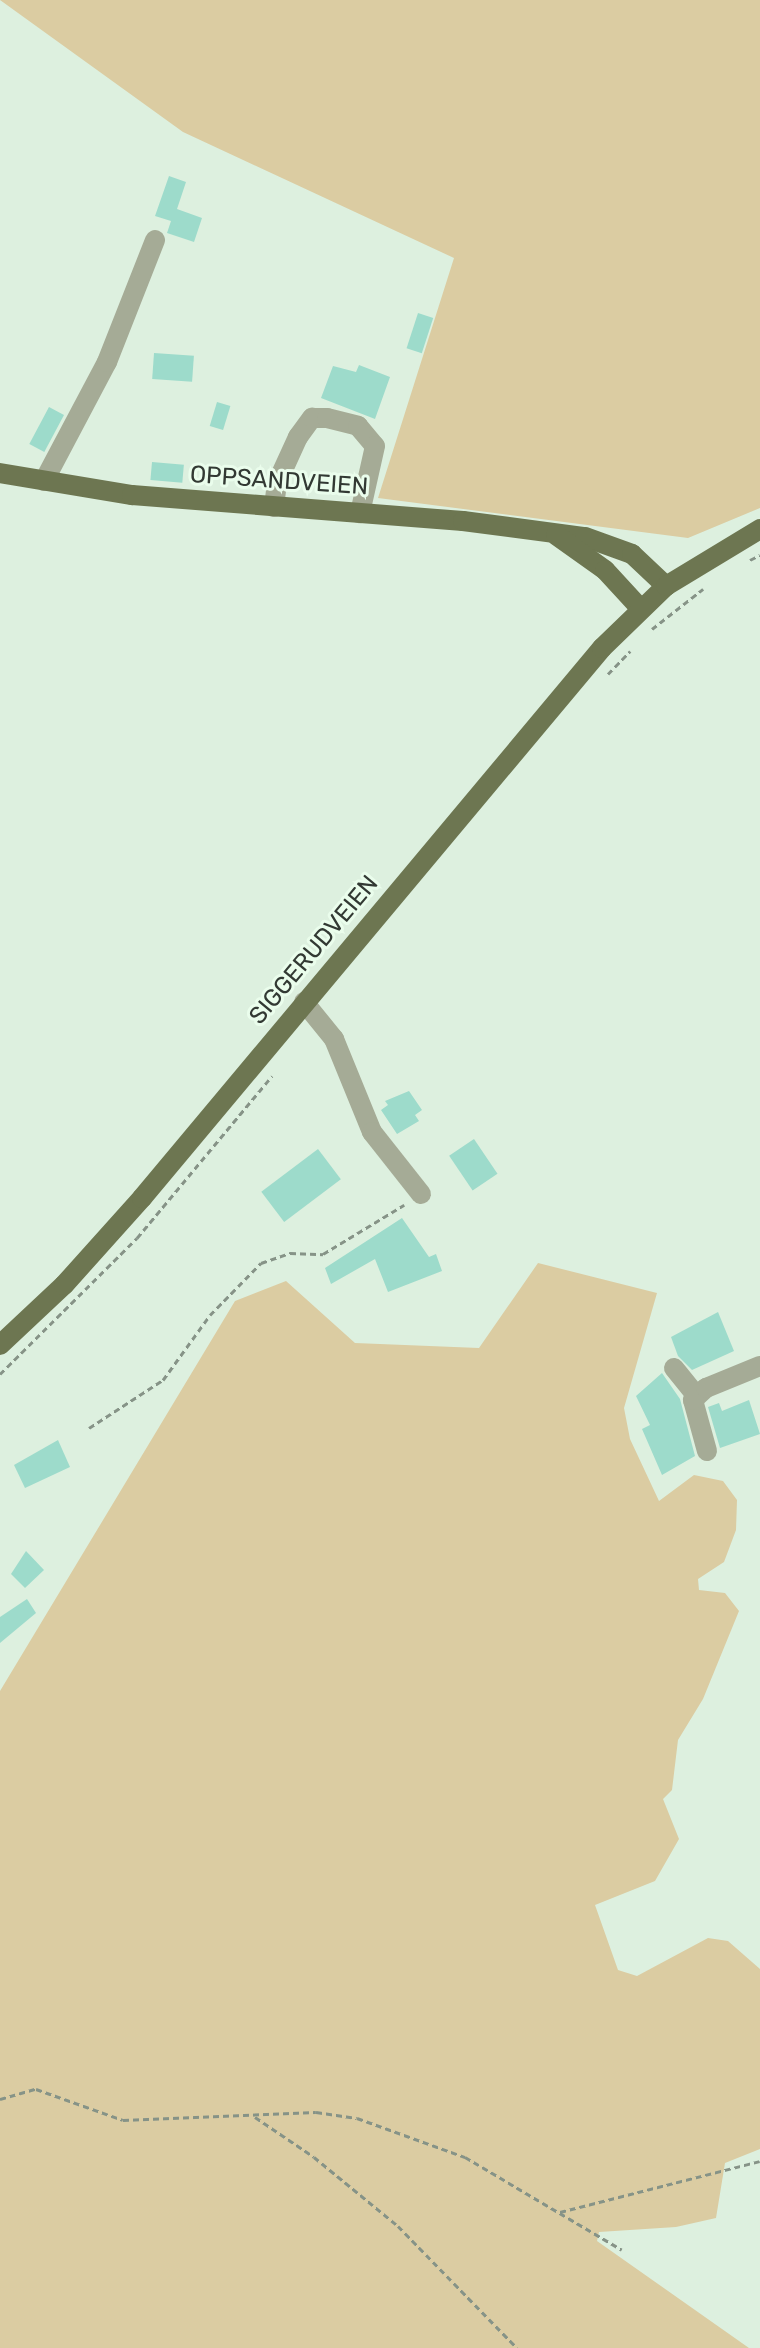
<!DOCTYPE html>
<style>
body{margin:0}
#map{position:relative;width:760px;height:2348px;overflow:hidden;background:#ddf0df;font-family:Rubik,sans-serif}
div>[style]{position:absolute}
.green>*{inset:0;background:#dbcca2}
.building>*{inset:0;background:#9ddbcb;transform-origin:0 0}
.path>*{height:3px;margin-top:-1.5px;transform-origin:0;background:repeating-linear-gradient(90deg,#869387 0 6px,transparent 0 10px)}
.minor>*{height:20px;margin:-10px;padding:0 10px;transform-origin:10px;border-radius:10px;background:#a5ab96}
.major>*{height:20px;margin:-10px;padding:0 10px;transform-origin:10px;border-radius:10px;background:#6d7651}
span{translate:-50% -50%;white-space:nowrap;text-align:center;line-height:1.15;-webkit-text-stroke:6px #eafdec;paint-order:stroke}
.street-label{font-size:24px;color:#323933}
</style>
<div id="map">
<div class="green">
<div style="clip-path:polygon(0 0,760px 0,760px 508px,688px 538px,378px 498px,454px 258px,183px 132px)"></div>
<div style="clip-path:polygon(538px 1263px,657px 1293px,624px 1408px,630px 1439px,659px 1501px,694px 1475px,723px 1481px,737px 1500px,736px 1530px,724px 1562px,698px 1579px,699px 1590px,725px 1593px,739px 1611px,703px 1699px,678px 1740px,672px 1790px,663px 1799px,679px 1839px,655px 1881px,595px 1905px,618px 1970px,637px 1976px,708px 1938px,728px 1941px,760px 1969px,760px 2149px,725px 2163px,716px 2218px,676px 2227px,599px 2232px,597px 2241px,749px 2348px,0 2348px,0 1691px,235px 1301px,286px 1281px,355px 1343px,479px 1348px)"></div>
</div>
<div class="building">
<div style="clip-path:polygon(169px 176px,186px 182px,177px 209px,202px 218px,194px 242px,167px 233px,171px 221px,155px 216px)"></div>
<div style="left:418px;top:313px;width:16px;height:37px;rotate:18deg"></div>
<div style="left:154px;top:353px;width:40px;height:26px;rotate:4deg"></div>
<div style="clip-path:polygon(359px 365px,390px 377px,375px 419px,321px 398px,333px 366px,356px 372px)"></div>
<div style="left:217px;top:402px;width:14px;height:25px;rotate:17deg"></div>
<div style="left:49px;top:407px;width:17px;height:42px;rotate:28deg"></div>
<div style="left:152px;top:462px;width:32px;height:18px;rotate:5deg"></div>
<div style="clip-path:polygon(409px 1091px,422px 1110px,415px 1115px,419px 1121px,397px 1134px,381px 1110px,388px 1105px,385px 1101px)"></div>
<div style="left:474px;top:1139px;width:42px;height:30px;rotate:56deg"></div>
<div style="left:318px;top:1149px;width:38px;height:71px;rotate:53deg"></div>
<div style="clip-path:polygon(402px 1218px,429px 1257px,436px 1254px,442px 1271px,388px 1292px,375px 1259px,331px 1284px,325px 1268px)"></div>
<div style="clip-path:polygon(718px 1312px,734px 1351px,692px 1370px,678px 1356px,671px 1337px)"></div>
<div style="clip-path:polygon(662px 1373px,680px 1399px,695px 1456px,662px 1475px,642px 1429px,650px 1425px,636px 1396px)"></div>
<div style="clip-path:polygon(749px 1400px,760px 1434px,720px 1448px,708px 1407px,719px 1403px,722px 1411px)"></div>
<div style="clip-path:polygon(58px 1440px,70px 1467px,25px 1488px,14px 1465px)"></div>
<div style="clip-path:polygon(26px 1551px,44px 1570px,25px 1588px,11px 1574px)"></div>
<div style="clip-path:polygon(27px 1599px,36px 1613px,0 1643px,0 1617px)"></div>
</div>
<div class="path">
<div style="left:750px;top:560px;width:11px;rotate:-27deg"></div>
<div style="left:652px;top:629px;width:65px;rotate:-38.1deg"></div>
<div style="left:608px;top:674px;width:32px;rotate:-46deg"></div>
<div style="left:0;top:1374px;width:193px;rotate:-44.8deg"></div>
<div style="left:137px;top:1238px;width:211px;rotate:-50.2deg"></div>
<div style="left:89px;top:1428px;width:88px;rotate:-33deg"></div>
<div style="left:163px;top:1380px;width:80px;rotate:-54.1deg"></div>
<div style="left:210px;top:1315px;width:73px;rotate:-45.6deg"></div>
<div style="left:261px;top:1263px;width:31px;rotate:-19deg"></div>
<div style="left:290px;top:1253px;width:33px;rotate:2deg"></div>
<div style="left:323px;top:1254px;width:95px;rotate:-31.2deg"></div>
<div style="left:0;top:2099px;width:37px;rotate:-16deg"></div>
<div style="left:36px;top:2089px;width:92px;rotate:19.6deg"></div>
<div style="left:123px;top:2120px;width:193px;rotate:-2.4deg"></div>
<div style="left:316px;top:2112px;width:41px;rotate:8.3deg"></div>
<div style="left:357px;top:2118px;width:115px;rotate:19.9deg"></div>
<div style="left:465px;top:2157px;width:182px;rotate:30.6deg"></div>
<div style="left:255px;top:2117px;width:71px;rotate:34.1deg"></div>
<div style="left:314px;top:2157px;width:109px;rotate:39.4deg"></div>
<div style="left:398px;top:2226px;width:170px;rotate:45.7deg"></div>
<div style="left:560px;top:2212px;width:206px;rotate:-14.3deg"></div>
</div>
<div class="minor">
<div style="left:44px;top:481px;width:135px;rotate:-62.1deg"></div>
<div style="left:107px;top:362px;width:131px;rotate:-68.5deg"></div>
<div style="left:274px;top:507px;width:24px;rotate:-83deg"></div>
<div style="left:277px;top:483px;width:51px;rotate:-65.5deg"></div>
<div style="left:298px;top:437px;width:24px;rotate:-54deg"></div>
<div style="left:312px;top:418px;width:15px"></div>
<div style="left:327px;top:418px;width:32px;rotate:14deg"></div>
<div style="left:358px;top:426px;width:26px;rotate:50deg"></div>
<div style="left:375px;top:446px;width:69px;rotate:102.6deg"></div>
<div style="left:304px;top:1002px;width:48px;rotate:51deg"></div>
<div style="left:334px;top:1039px;width:100px;rotate:67.8deg"></div>
<div style="left:372px;top:1132px;width:79px;rotate:51.7deg"></div>
<div style="left:674px;top:1368px;width:35px;rotate:51deg"></div>
<div style="left:707px;top:1451px;width:53px;rotate:-105.4deg"></div>
<div style="left:693px;top:1400px;width:18px;rotate:-43deg"></div>
<div style="left:706px;top:1388px;width:58px;rotate:-22.2deg"></div>
</div>
<div class="major">
<div style="left:0;top:473px;width:134px;rotate:9.5deg"></div>
<div style="left:132px;top:495px;width:332px;rotate:4.5deg"></div>
<div style="left:463px;top:521px;width:123px;rotate:7.5deg"></div>
<div style="left:585px;top:537px;width:50px;rotate:19.9deg"></div>
<div style="left:632px;top:554px;width:47px;rotate:43.3deg"></div>
<div style="left:556px;top:535px;width:60px;rotate:35.5deg"></div>
<div style="left:605px;top:570px;width:52px;rotate:47.4deg"></div>
<div style="left:0;top:1345px;width:88px;rotate:-43.2deg"></div>
<div style="left:64px;top:1285px;width:117px;rotate:-48.1deg"></div>
<div style="left:142px;top:1198px;width:717px;rotate:-50.09deg"></div>
<div style="left:602px;top:648px;width:89px;rotate:-44.1deg"></div>
<div style="left:666px;top:586px;width:110px;rotate:-31.2deg"></div>
</div>
<div class="street-label">
<span style="left:279px;top:481px;rotate:4deg">OPPSANDVEIEN</span>
<span style="left:314px;top:950px;rotate:-50deg">SIGGERUDVEIEN</span>
</div>
</div>
